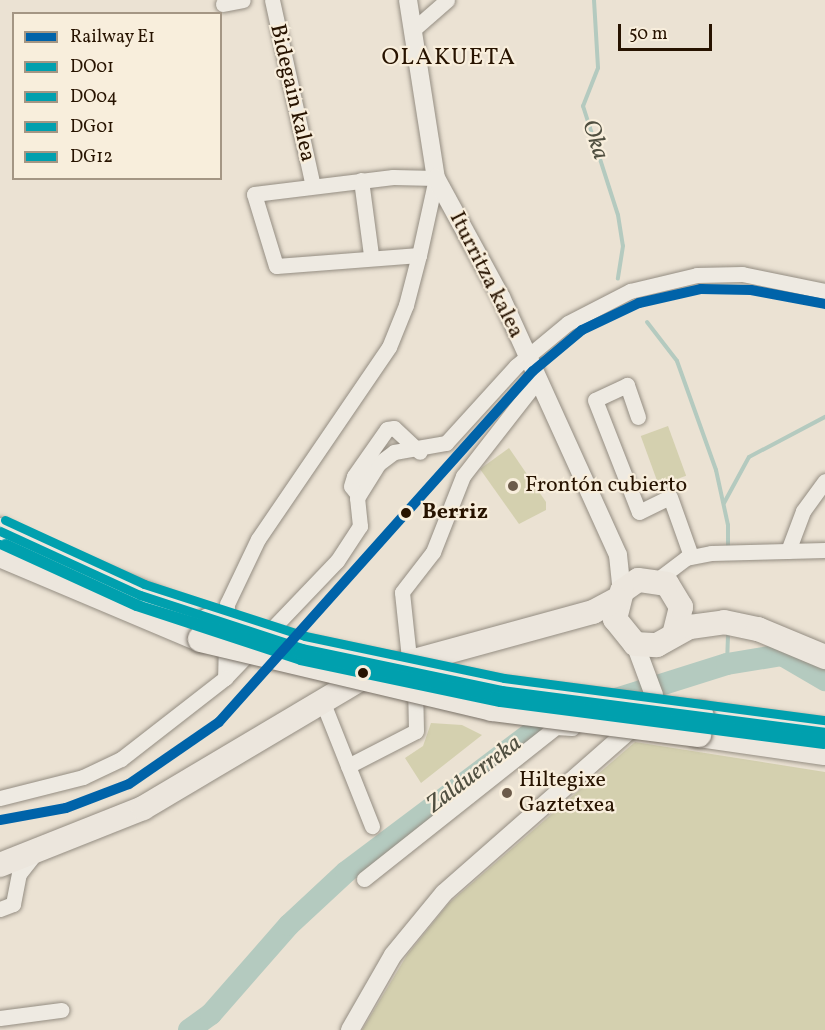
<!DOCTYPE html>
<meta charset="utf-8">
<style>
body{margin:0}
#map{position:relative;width:825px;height:1030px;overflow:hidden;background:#ebe2d3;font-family:Vollkorn,serif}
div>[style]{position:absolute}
.green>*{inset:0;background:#d4d0af;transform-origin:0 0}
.stream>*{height:4px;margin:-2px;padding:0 2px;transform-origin:2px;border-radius:2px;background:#b4cabf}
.river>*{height:22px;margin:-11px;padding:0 11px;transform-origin:11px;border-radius:11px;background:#b4cabf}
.roads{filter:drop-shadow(0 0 2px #948d82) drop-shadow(0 0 2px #948d82)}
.minor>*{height:15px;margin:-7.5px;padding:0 7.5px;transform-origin:7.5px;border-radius:7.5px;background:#eeeae2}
.tertiary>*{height:18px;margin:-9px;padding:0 9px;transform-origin:9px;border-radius:9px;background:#eeeae2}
.trunk>*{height:24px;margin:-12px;padding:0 12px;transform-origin:12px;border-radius:12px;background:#ece6dd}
.motorway>*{height:26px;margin:-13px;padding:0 13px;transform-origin:13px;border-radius:13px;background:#ece6dd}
.bridges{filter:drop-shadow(0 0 2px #787066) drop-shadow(0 0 2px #787066)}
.motorway-bridge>*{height:26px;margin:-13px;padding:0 13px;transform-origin:13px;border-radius:13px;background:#ece6dd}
.bus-1>*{height:9px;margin:-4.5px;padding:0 4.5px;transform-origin:4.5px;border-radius:4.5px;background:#00a0ae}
.bus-2>*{height:9px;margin:-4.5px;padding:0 4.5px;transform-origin:4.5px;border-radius:4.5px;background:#00a0ae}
.bus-3>*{height:9px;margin:-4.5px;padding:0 4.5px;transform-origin:4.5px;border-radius:4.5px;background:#00a0ae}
.bus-4>*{height:9px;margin:-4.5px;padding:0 4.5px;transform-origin:4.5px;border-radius:4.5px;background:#00a0ae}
.rail-1>*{height:10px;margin:-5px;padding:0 5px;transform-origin:5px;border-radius:5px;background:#0063a9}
.dots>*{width:16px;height:16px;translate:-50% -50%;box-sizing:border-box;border:3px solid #f8eedc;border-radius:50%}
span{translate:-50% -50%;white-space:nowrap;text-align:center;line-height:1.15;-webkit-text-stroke:4.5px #f8eedc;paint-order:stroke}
.street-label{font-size:22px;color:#271300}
.poi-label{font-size:22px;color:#271300}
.left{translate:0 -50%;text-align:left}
.stop-label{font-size:22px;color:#271300;font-weight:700}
.neighbourhood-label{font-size:24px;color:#271300;letter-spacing:1.5px}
.water-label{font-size:24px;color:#504f40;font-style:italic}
.legend{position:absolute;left:12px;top:12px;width:210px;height:168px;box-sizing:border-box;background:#f8eedc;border:2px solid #a49684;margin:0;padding:8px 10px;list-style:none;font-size:18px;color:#271300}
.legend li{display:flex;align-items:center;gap:12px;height:30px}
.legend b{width:30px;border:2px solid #a49684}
.scale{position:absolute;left:618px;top:24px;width:94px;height:27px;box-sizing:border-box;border:3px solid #271300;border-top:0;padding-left:8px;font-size:18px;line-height:21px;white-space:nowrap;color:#271300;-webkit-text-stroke:4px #f8eedc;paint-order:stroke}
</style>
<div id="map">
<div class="green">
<div style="left:668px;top:426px;width:53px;height:29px;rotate:70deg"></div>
<div style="clip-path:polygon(509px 448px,546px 502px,546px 510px,519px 524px,480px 469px)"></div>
<div style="clip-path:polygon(431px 723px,462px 725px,482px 735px,421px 783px,405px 758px,423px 746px)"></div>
<div style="clip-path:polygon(635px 742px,825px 772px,825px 1030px,362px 1030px,407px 955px,449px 903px)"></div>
</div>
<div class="stream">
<div style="left:594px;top:0;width:68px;rotate:86.6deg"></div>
<div style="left:598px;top:68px;width:41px;rotate:111.5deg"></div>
<div style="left:583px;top:106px;width:114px;rotate:72.2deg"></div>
<div style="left:618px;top:215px;width:31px;rotate:81deg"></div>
<div style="left:623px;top:246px;width:33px;rotate:99deg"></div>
<div style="left:647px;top:322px;width:49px;rotate:52.4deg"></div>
<div style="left:677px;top:361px;width:116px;rotate:70.3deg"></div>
<div style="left:716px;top:470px;width:56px;rotate:77.7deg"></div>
<div style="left:728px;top:525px;width:21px;rotate:90deg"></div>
<div style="left:724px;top:503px;width:52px;rotate:-61.5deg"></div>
<div style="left:749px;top:457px;width:86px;rotate:-27.8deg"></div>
<div style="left:727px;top:664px;width:32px;rotate:-88deg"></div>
</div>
<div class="river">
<div style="left:600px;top:704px;width:133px;rotate:-17.5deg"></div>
<div style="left:727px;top:664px;width:56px;rotate:-9.3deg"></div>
<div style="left:782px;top:655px;width:50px;rotate:30.2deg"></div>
<div style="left:189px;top:1030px;width:27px;rotate:-36deg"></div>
<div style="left:211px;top:1014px;width:118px;rotate:-48.8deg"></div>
<div style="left:289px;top:925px;width:78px;rotate:-42.9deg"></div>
<div style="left:346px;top:872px;width:245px;rotate:-36.9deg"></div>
<div style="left:542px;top:725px;width:26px;rotate:-21deg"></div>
</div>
<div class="roads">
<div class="minor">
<div style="left:272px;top:0;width:190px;rotate:77.6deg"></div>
<div style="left:223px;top:4px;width:20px;rotate:-11deg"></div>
<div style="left:414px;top:29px;width:44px;rotate:-41.3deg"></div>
<div style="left:361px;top:180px;width:76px;rotate:82.4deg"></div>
<div style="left:419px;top:255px;width:143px;rotate:175.6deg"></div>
<div style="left:276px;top:266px;width:75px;rotate:-107deg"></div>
<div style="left:254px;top:194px;width:140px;rotate:-7deg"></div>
<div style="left:393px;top:177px;width:43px;rotate:1.3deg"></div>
<div style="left:436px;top:178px;width:79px;rotate:102.4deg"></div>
<div style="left:419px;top:255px;width:52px;rotate:104.6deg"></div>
<div style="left:406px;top:305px;width:45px;rotate:112deg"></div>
<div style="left:389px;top:347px;width:232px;rotate:124.3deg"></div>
<div style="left:258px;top:539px;width:72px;rotate:115.5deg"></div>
<div style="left:227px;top:604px;width:74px;rotate:91.5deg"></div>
<div style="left:225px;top:678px;width:162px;rotate:-46.3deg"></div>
<div style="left:337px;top:561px;width:42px;rotate:-56.7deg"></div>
<div style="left:360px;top:526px;width:28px;rotate:-96deg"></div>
<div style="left:357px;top:498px;width:40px;rotate:-58deg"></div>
<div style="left:378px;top:464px;width:20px;rotate:-37deg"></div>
<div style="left:394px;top:452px;width:53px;rotate:-9.8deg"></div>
<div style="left:446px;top:443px;width:104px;rotate:-47.7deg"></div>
<div style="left:516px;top:366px;width:67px;rotate:-39.6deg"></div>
<div style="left:568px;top:323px;width:70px;rotate:-27.3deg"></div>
<div style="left:630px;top:291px;width:69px;rotate:-13.4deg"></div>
<div style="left:697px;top:275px;width:45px;rotate:-1.3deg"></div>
<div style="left:742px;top:274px;width:85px;rotate:11.6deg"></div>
<div style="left:638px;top:417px;width:34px;rotate:-109deg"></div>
<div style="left:627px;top:385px;width:35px;rotate:155deg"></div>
<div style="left:595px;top:400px;width:120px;rotate:68.6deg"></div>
<div style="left:639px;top:512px;width:34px;rotate:-26deg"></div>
<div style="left:670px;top:497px;width:63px;rotate:70.4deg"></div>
<div style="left:358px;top:495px;width:11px;rotate:-128deg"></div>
<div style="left:351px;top:486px;width:10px;rotate:-73deg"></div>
<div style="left:354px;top:476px;width:57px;rotate:-54.9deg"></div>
<div style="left:387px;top:429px;width:7px;rotate:-8deg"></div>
<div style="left:394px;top:428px;width:35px;rotate:43deg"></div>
<div style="left:788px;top:551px;width:43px;rotate:-69.4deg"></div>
<div style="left:803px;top:511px;width:37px;rotate:-54deg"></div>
<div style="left:657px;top:580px;width:36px;rotate:-37deg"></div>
<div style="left:686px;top:558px;width:25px;rotate:-11deg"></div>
<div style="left:711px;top:553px;width:114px;rotate:-1.5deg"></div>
<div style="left:409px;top:658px;width:66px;rotate:-96.1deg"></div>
<div style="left:402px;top:592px;width:51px;rotate:-52.2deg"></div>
<div style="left:433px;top:552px;width:82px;rotate:-68.5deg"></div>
<div style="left:463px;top:476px;width:120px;rotate:-52.1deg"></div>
<div style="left:321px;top:698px;width:138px;rotate:68.3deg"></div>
<div style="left:348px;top:766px;width:76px;rotate:-27.2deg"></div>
<div style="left:416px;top:731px;width:47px;rotate:-91.2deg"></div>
<div style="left:0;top:798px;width:86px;rotate:-14.2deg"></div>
<div style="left:83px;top:777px;width:42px;rotate:-25.3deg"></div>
<div style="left:121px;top:759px;width:132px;rotate:-37.9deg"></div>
<div style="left:364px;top:879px;width:245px;rotate:-38.4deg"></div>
<div style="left:556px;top:727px;width:16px;rotate:4deg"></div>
<div style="left:0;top:909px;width:14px;rotate:-21deg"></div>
<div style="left:13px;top:904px;width:31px;rotate:-79deg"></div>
<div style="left:19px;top:874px;width:24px;rotate:-52deg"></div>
<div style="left:0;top:1018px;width:62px;rotate:-7.5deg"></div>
</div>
<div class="tertiary">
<div style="left:408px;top:0;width:180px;rotate:81.1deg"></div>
<div style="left:436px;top:178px;width:136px;rotate:61.4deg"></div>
<div style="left:501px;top:297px;width:283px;rotate:65.6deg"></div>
<div style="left:618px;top:555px;width:36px;rotate:84deg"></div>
<div style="left:350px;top:1030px;width:86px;rotate:-60.2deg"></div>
<div style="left:393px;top:955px;width:80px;rotate:-50.6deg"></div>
<div style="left:444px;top:893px;width:266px;rotate:-41.3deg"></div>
<div style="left:644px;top:717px;width:24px;rotate:-66deg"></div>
<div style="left:654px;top:695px;width:54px;rotate:-110.4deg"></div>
</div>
<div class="trunk">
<div style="left:674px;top:635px;width:29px;rotate:-76deg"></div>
<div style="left:681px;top:607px;width:27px;rotate:-121deg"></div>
<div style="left:667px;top:584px;width:29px;rotate:-172deg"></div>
<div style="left:638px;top:580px;width:19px;rotate:145deg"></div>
<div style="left:622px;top:591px;width:29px;rotate:104deg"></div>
<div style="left:615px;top:619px;width:32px;rotate:51deg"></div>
<div style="left:635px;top:644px;width:22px;rotate:3deg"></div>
<div style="left:657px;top:645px;width:38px;rotate:-29deg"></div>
<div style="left:690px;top:627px;width:34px;rotate:-8deg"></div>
<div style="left:724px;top:622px;width:35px;rotate:12deg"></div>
<div style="left:758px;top:629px;width:73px;rotate:22.7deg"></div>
<div style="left:0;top:865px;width:154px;rotate:-21.7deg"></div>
<div style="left:143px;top:808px;width:264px;rotate:-30.7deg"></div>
<div style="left:370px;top:673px;width:231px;rotate:-15.3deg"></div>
<div style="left:593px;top:612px;width:27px;rotate:-28deg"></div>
</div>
<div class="motorway">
<div style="left:0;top:531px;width:47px;rotate:28.2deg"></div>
<div style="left:41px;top:553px;width:181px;rotate:22deg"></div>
<div style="left:0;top:554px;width:218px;rotate:22.9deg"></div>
<div style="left:700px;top:715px;width:126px;rotate:7.7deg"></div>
<div style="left:698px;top:734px;width:128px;rotate:8.1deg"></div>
</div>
</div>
<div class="bridges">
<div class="motorway-bridge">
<div style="left:209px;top:621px;width:97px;rotate:16.2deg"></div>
<div style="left:302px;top:648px;width:204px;rotate:11.9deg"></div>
<div style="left:502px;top:690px;width:200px;rotate:7.2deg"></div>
<div style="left:201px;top:639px;width:299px;rotate:13.3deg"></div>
<div style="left:492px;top:708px;width:208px;rotate:7.2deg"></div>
</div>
</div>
<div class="bus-1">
<div style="left:0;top:531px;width:154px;rotate:24.6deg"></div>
<div style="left:140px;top:595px;width:170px;rotate:18.1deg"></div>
<div style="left:302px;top:648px;width:204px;rotate:11.9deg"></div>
<div style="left:502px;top:690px;width:326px;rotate:7.4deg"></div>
</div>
<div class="bus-2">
<div style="left:0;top:544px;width:149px;rotate:24.5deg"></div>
<div style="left:136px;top:606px;width:173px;rotate:18.2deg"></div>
<div style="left:300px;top:660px;width:204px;rotate:11.9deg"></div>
<div style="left:500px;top:702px;width:326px;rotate:7.4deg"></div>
</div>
<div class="bus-3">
<div style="left:5px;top:520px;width:153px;rotate:24.7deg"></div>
<div style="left:144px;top:584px;width:169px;rotate:17.9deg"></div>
<div style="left:305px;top:636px;width:203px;rotate:11.9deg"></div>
<div style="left:504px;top:678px;width:324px;rotate:7.5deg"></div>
</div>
<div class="bus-4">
<div style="left:5px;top:543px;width:149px;rotate:24.7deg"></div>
<div style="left:140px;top:605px;width:165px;rotate:16.9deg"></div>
<div style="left:298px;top:653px;width:201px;rotate:12.4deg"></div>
<div style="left:494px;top:696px;width:334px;rotate:7.6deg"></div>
</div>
<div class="rail-1">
<div style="left:0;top:820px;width:67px;rotate:-10.3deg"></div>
<div style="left:66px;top:808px;width:67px;rotate:-20.9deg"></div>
<div style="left:129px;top:784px;width:109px;rotate:-34.6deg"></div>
<div style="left:219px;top:722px;width:471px;rotate:-48.2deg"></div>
<div style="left:533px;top:371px;width:64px;rotate:-39.9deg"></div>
<div style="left:582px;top:330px;width:63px;rotate:-25.3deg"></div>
<div style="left:639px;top:303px;width:64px;rotate:-12.7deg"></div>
<div style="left:701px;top:289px;width:50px;rotate:1.1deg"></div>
<div style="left:751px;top:290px;width:75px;rotate:10.7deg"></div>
</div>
<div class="dots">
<div style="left:513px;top:486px;background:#6c5b4a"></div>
<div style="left:406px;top:513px;background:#271300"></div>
<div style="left:363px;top:673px;background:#271300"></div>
<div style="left:507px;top:793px;background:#6c5b4a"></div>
</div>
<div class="street-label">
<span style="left:292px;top:93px;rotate:77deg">Bidegain kalea</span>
<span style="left:486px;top:275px;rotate:63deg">Iturritza kalea</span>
</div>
<div class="poi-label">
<span class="left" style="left:525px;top:486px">Frontón cubierto</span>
<span class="left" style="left:519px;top:793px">Hiltegixe<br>Gaztetxea</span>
</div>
<div class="stop-label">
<span class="left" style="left:422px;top:513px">Berriz</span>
</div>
<div class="neighbourhood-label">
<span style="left:449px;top:59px">OLAKUETA</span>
</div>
<div class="water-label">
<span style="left:594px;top:140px;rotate:72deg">Oka</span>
<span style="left:475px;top:775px;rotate:-37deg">Zalduerreka</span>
</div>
<ul class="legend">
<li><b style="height:8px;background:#0063a9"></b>Railway E1</li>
<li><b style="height:8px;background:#00a0ae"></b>DO01</li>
<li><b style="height:8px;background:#00a0ae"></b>DO04</li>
<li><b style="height:8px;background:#00a0ae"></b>DG01</li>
<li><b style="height:8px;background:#00a0ae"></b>DG12</li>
</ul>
<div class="scale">50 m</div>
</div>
